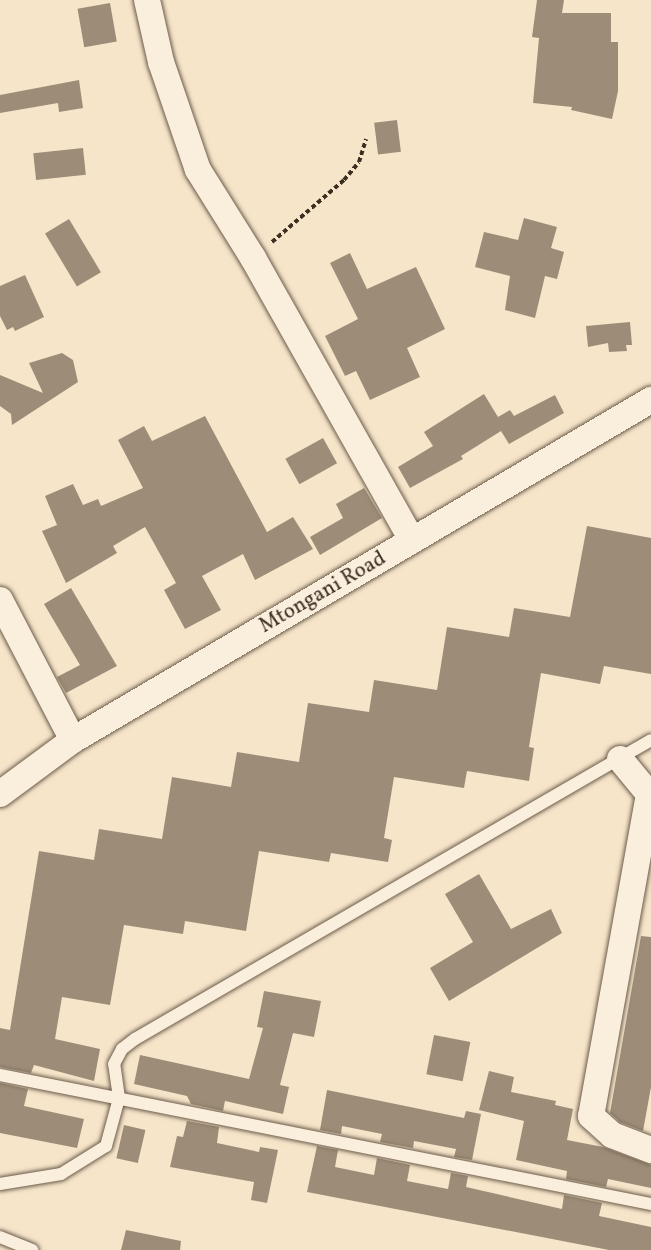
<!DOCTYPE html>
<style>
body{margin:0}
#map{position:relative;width:651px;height:1250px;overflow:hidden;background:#f7e5ca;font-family:Vollkorn,serif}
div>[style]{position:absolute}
.building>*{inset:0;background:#9d8d78;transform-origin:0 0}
.path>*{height:4px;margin-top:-2px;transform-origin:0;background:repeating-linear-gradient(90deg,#3c2e20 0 4.5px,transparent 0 7.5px)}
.roads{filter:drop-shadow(0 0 2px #6b5c4a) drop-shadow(0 0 2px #6b5c4a)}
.lane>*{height:12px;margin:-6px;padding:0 6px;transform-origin:6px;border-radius:6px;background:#faeedd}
.street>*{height:26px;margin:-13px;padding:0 13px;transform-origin:13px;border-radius:13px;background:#faeedd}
span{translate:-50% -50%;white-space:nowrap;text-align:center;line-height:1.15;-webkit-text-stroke:4.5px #faeedd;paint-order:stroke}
.street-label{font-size:21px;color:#3c2e20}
</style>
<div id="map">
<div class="building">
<div style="clip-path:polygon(537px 0,564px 0,562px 13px,611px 13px,611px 42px,618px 42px,618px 91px,612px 119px,571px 110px,572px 107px,533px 103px,539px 38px,532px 37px)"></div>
<div style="left:110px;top:3px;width:39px;height:33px;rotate:80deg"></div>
<div style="clip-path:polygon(79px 80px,83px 108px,59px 112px,58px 103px,0 113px,0 95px)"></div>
<div style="left:397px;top:120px;width:32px;height:23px;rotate:83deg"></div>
<div style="left:83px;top:148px;width:27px;height:50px;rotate:84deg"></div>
<div style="clip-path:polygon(524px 218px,557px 227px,551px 248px,564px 252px,557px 279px,545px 276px,535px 318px,505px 310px,510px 276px,475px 267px,484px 232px,518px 240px)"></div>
<div style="left:69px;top:219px;width:62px;height:28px;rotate:59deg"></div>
<div style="clip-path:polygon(350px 253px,367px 289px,416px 267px,445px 329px,407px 348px,420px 377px,370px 400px,356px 371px,345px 376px,325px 336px,358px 319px,330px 263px)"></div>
<div style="clip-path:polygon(25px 275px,44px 317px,15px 331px,13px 327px,7px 330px,0 316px,0 286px)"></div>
<div style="clip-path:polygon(630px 322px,632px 345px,626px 345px,627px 351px,609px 352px,608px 343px,588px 347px,586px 326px)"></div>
<div style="clip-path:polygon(62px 353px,73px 360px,78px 382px,12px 425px,11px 414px,0 406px,0 375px,43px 393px,29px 363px)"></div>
<div style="clip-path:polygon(484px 394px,498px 417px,510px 410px,514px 416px,555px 395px,564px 413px,509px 444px,501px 431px,461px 456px,463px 459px,410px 488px,398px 467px,433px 446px,424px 432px)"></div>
<div style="clip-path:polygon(205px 416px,267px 532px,293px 517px,313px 549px,255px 580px,243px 554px,202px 576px,221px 610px,185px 629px,164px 590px,176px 583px,145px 527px,113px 546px,117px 553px,66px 583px,42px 531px,57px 525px,45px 496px,73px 484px,83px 505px,98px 499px,101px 506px,143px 488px,118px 440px,144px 426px,152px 441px)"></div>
<div style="left:323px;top:438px;width:29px;height:43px;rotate:61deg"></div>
<div style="clip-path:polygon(364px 488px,382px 518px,320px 555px,310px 537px,343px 518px,336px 504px)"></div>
<div style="clip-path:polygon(587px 526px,651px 538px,651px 674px,604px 666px,600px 684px,541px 673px,529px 747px,534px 748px,529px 781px,467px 771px,464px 788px,394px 777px,384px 838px,392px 840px,388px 862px,331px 853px,329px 862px,259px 851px,246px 931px,185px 921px,183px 934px,124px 925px,110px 1005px,62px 997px,55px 1039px,100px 1049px,94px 1081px,34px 1065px,31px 1073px,0 1067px,0 1028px,10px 1030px,39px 851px,94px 860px,99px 829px,162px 839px,172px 777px,231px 787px,237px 752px,299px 762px,308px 703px,369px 712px,374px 680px,437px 690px,447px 627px,509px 637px,514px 608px,570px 617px)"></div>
<div style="clip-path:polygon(71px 588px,117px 666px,66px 693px,57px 677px,80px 665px,44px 604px)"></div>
<div style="clip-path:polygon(479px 874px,511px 929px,551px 909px,562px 933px,449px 1001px,430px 968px,473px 942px,445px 894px)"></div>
<div style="clip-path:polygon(641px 936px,651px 937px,651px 1087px,643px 1131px,620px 1122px,610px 1113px)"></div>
<div style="clip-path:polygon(264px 991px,321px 1001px,314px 1037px,293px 1033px,280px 1085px,289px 1087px,283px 1114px,225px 1101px,223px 1111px,191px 1104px,187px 1096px,134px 1084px,140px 1055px,249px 1079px,263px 1028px,257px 1027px)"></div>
<div style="left:434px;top:1035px;width:37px;height:40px;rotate:11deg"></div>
<div style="clip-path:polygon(489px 1071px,514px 1077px,511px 1092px,556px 1101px,555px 1105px,573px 1109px,567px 1140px,603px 1147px,651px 1165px,651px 1188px,608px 1179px,606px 1187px,566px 1179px,567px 1171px,516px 1160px,524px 1121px,479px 1110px)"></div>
<div style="clip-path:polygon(0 1083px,28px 1089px,24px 1106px,84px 1119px,77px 1148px,0 1133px)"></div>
<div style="clip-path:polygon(327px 1090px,464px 1118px,466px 1111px,481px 1114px,472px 1160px,454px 1157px,456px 1149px,414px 1141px,413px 1148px,380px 1142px,382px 1134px,342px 1126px,341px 1134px,320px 1130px)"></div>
<div style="clip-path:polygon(187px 1121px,219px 1127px,217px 1143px,259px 1152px,260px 1147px,278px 1150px,267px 1203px,251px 1200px,254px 1182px,170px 1167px,177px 1136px,183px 1137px)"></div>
<div style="left:124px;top:1125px;width:22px;height:34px;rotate:13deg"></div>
<div style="clip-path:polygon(317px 1146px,338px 1150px,335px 1167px,374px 1175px,377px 1158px,410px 1165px,407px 1181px,448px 1189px,451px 1173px,468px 1176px,466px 1187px,562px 1209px,564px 1195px,602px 1203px,599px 1216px,651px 1227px,651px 1250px,609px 1250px,307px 1192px)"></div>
<div style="clip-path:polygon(126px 1230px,181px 1241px,180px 1250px,121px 1250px)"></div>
</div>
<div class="path">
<div style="left:272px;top:242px;width:95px;rotate:-40.7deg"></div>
<div style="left:344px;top:180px;width:23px;rotate:-50deg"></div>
<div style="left:359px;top:162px;width:24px;rotate:-73deg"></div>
</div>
<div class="roads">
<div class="lane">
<div style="left:0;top:1075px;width:664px;rotate:11.21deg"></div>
<div style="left:0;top:1184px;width:62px;rotate:-9.3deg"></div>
<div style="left:61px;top:1174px;width:53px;rotate:-31.9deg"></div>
<div style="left:106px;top:1146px;width:50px;rotate:-74.8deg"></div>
<div style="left:119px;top:1098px;width:34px;rotate:-98deg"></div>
<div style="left:114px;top:1064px;width:17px;rotate:-62deg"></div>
<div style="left:122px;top:1049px;width:16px;rotate:-38deg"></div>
<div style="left:135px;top:1039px;width:596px;rotate:-30.09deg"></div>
<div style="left:0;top:1237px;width:35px;rotate:22deg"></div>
</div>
<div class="street">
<div style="left:147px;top:0;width:64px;rotate:77.3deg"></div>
<div style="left:161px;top:62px;width:114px;rotate:71.1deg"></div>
<div style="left:198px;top:170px;width:104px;rotate:58deg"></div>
<div style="left:253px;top:258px;width:324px;rotate:60.6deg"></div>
<div style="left:0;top:600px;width:158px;rotate:62.5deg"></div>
<div style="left:620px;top:759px;width:45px;rotate:50.4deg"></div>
<div style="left:649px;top:794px;width:327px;rotate:100.2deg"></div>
<div style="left:591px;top:1116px;width:28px;rotate:42deg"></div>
<div style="left:612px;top:1135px;width:42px;rotate:21deg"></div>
<div style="left:0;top:794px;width:91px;rotate:-36.5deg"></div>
<div style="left:73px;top:740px;width:671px;rotate:-30.47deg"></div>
</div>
</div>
<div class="street-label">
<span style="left:323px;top:593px;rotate:-30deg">Mtongani Road</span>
</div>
</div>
